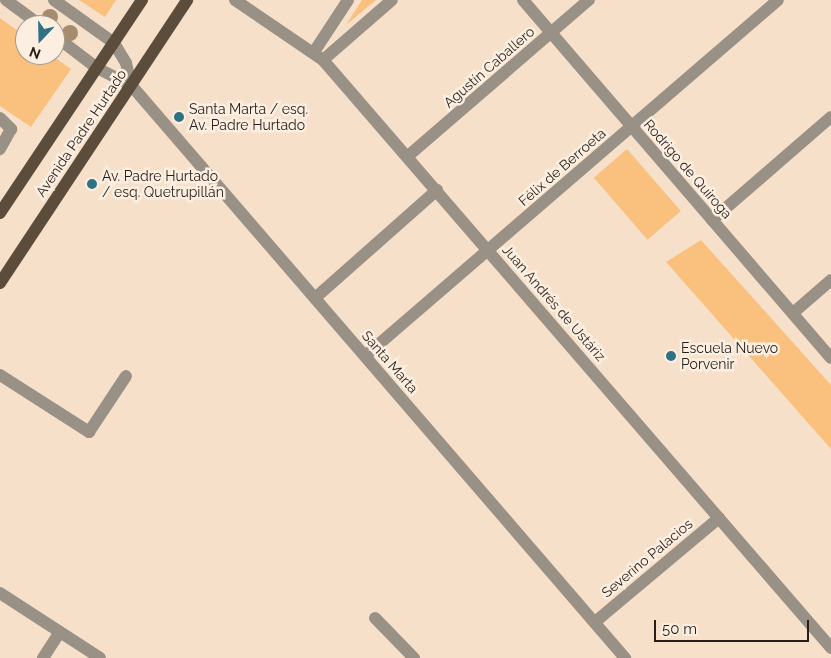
<!DOCTYPE html>
<meta charset="utf-8">
<style>
body{margin:0}
#map{position:relative;width:831px;height:658px;overflow:hidden;background:#f6e0c9;font-family:Raleway,sans-serif}
div>[style]{position:absolute}
.green>*{inset:0;background:#fac07e;transform-origin:0 0}
.minor>*{height:12px;margin:-6px;padding:0 6px;transform-origin:6px;border-radius:6px;background:#999086}
.major>*{height:12px;margin:-6px;padding:0 6px;transform-origin:6px;border-radius:6px;background:#5b4c3b}
.trees>*{width:16px;height:16px;margin:-8px;border-radius:50%;background:#a58c6f}
.dots>*{width:14px;height:14px;translate:-50% -50%;box-sizing:border-box;border:2px solid #fcefe1;border-radius:50%}
span{translate:-50% -50%;white-space:nowrap;text-align:center;line-height:1.15;-webkit-text-stroke:5px #fcefe1;paint-order:stroke}
.street-label{font-size:14px;color:#271f17}
.poi-label{font-size:14px;color:#271f17}
.left{translate:0 -50%;text-align:left}
.north{position:absolute;left:15px;top:15px;width:50px;height:50px;box-sizing:border-box;background:#fcefe1;border:1px solid #a79c90;border-radius:50%;rotate:201deg;font-size:14px;font-weight:700;line-height:20px;text-align:center;color:#271f17}
.north::after{content:'';display:block;margin:auto;width:18px;height:22px;background:#307184;clip-path:polygon(50% 0,100% 100%,50% 72%,0 100%)}
.scale{position:absolute;left:654px;top:620px;width:155px;height:22px;box-sizing:border-box;border:2px solid #271f17;border-top:0;padding-left:6px;font-size:15px;line-height:18px;white-space:nowrap;color:#271f17;-webkit-text-stroke:4px #fcefe1;paint-order:stroke}
</style>
<div id="map">
<div class="green">
<div style="clip-path:polygon(79px 0,116px 0,105px 17px)"></div>
<div style="clip-path:polygon(362px 0,376px 0,346px 25px)"></div>
<div style="clip-path:polygon(0 18px,25px 36px,25px 55px,51px 55px,71px 69px,31px 127px,0 106px)"></div>
<div style="left:627px;top:149px;width:82px;height:44px;rotate:49deg"></div>
<div style="clip-path:polygon(701px 240px,831px 385px,831px 449px,666px 262px)"></div>
</div>
<div class="minor">
<div style="left:6px;top:0;width:42px;rotate:36.3deg"></div>
<div style="left:54px;top:0;width:74px;rotate:35.6deg"></div>
<div style="left:114px;top:43px;width:23px;rotate:59deg"></div>
<div style="left:126px;top:63px;width:23px;rotate:77deg"></div>
<div style="left:235px;top:0;width:107px;rotate:34.3deg"></div>
<div style="left:323px;top:60px;width:777px;rotate:49.17deg"></div>
<div style="left:523px;top:0;width:472px;rotate:49.3deg"></div>
<div style="left:55px;top:36px;width:53px;rotate:37.3deg"></div>
<div style="left:97px;top:68px;width:38px;rotate:27deg"></div>
<div style="left:131px;top:85px;width:757px;rotate:49.23deg"></div>
<div style="left:314px;top:52px;width:62px;rotate:-56.8deg"></div>
<div style="left:323px;top:60px;width:91px;rotate:-41deg"></div>
<div style="left:0;top:118px;width:16px;rotate:45deg"></div>
<div style="left:11px;top:129px;width:23px;rotate:119deg"></div>
<div style="left:408px;top:156px;width:239px;rotate:-40.8deg"></div>
<div style="left:712px;top:220px;width:157px;rotate:-40.9deg"></div>
<div style="left:315px;top:298px;width:163px;rotate:-41.5deg"></div>
<div style="left:793px;top:313px;width:50px;rotate:-41deg"></div>
<div style="left:365px;top:356px;width:545px;rotate:-40.76deg"></div>
<div style="left:0;top:375px;width:106px;rotate:32.6deg"></div>
<div style="left:89px;top:432px;width:67px;rotate:-56.5deg"></div>
<div style="left:0;top:593px;width:119px;rotate:33deg"></div>
<div style="left:375px;top:618px;width:56px;rotate:45.7deg"></div>
<div style="left:595px;top:622px;width:162px;rotate:-40deg"></div>
<div style="left:43px;top:658px;width:31px;rotate:-57deg"></div>
</div>
<div class="major">
<div style="left:0;top:213px;width:256px;rotate:-56.3deg"></div>
<div style="left:0;top:283px;width:339px;rotate:-56.5deg"></div>
</div>
<div class="trees">
<div style="left:50px;top:17px"></div>
<div style="left:70px;top:33px"></div>
</div>
<div class="dots">
<div style="left:179px;top:117px;background:#307184"></div>
<div style="left:92px;top:184px;background:#307184"></div>
<div style="left:671px;top:356px;background:#307184"></div>
</div>
<div class="street-label">
<span style="left:489px;top:67px;rotate:-41deg">Agustín Caballero</span>
<span style="left:81px;top:133px;rotate:-56deg">Avenida Padre Hurtado</span>
<span style="left:562px;top:167px;rotate:-41deg">Félix de Berroeta</span>
<span style="left:688px;top:169px;rotate:49deg">Rodrigo de Quiroga</span>
<span style="left:554px;top:303px;rotate:49deg">Juan Andrés de Ustáriz</span>
<span style="left:390px;top:362px;rotate:49deg">Santa Marta</span>
<span style="left:647px;top:558px;rotate:-40deg">Severino Palacios</span>
</div>
<div class="poi-label">
<span class="left" style="left:189px;top:117px">Santa Marta / esq.<br>Av. Padre Hurtado</span>
<span class="left" style="left:102px;top:184px">Av. Padre Hurtado<br>/ esq. Quetrupillán</span>
<span class="left" style="left:681px;top:356px">Escuela Nuevo<br>Porvenir</span>
</div>
<div class="north">N</div>
<div class="scale">50 m</div>
</div>
